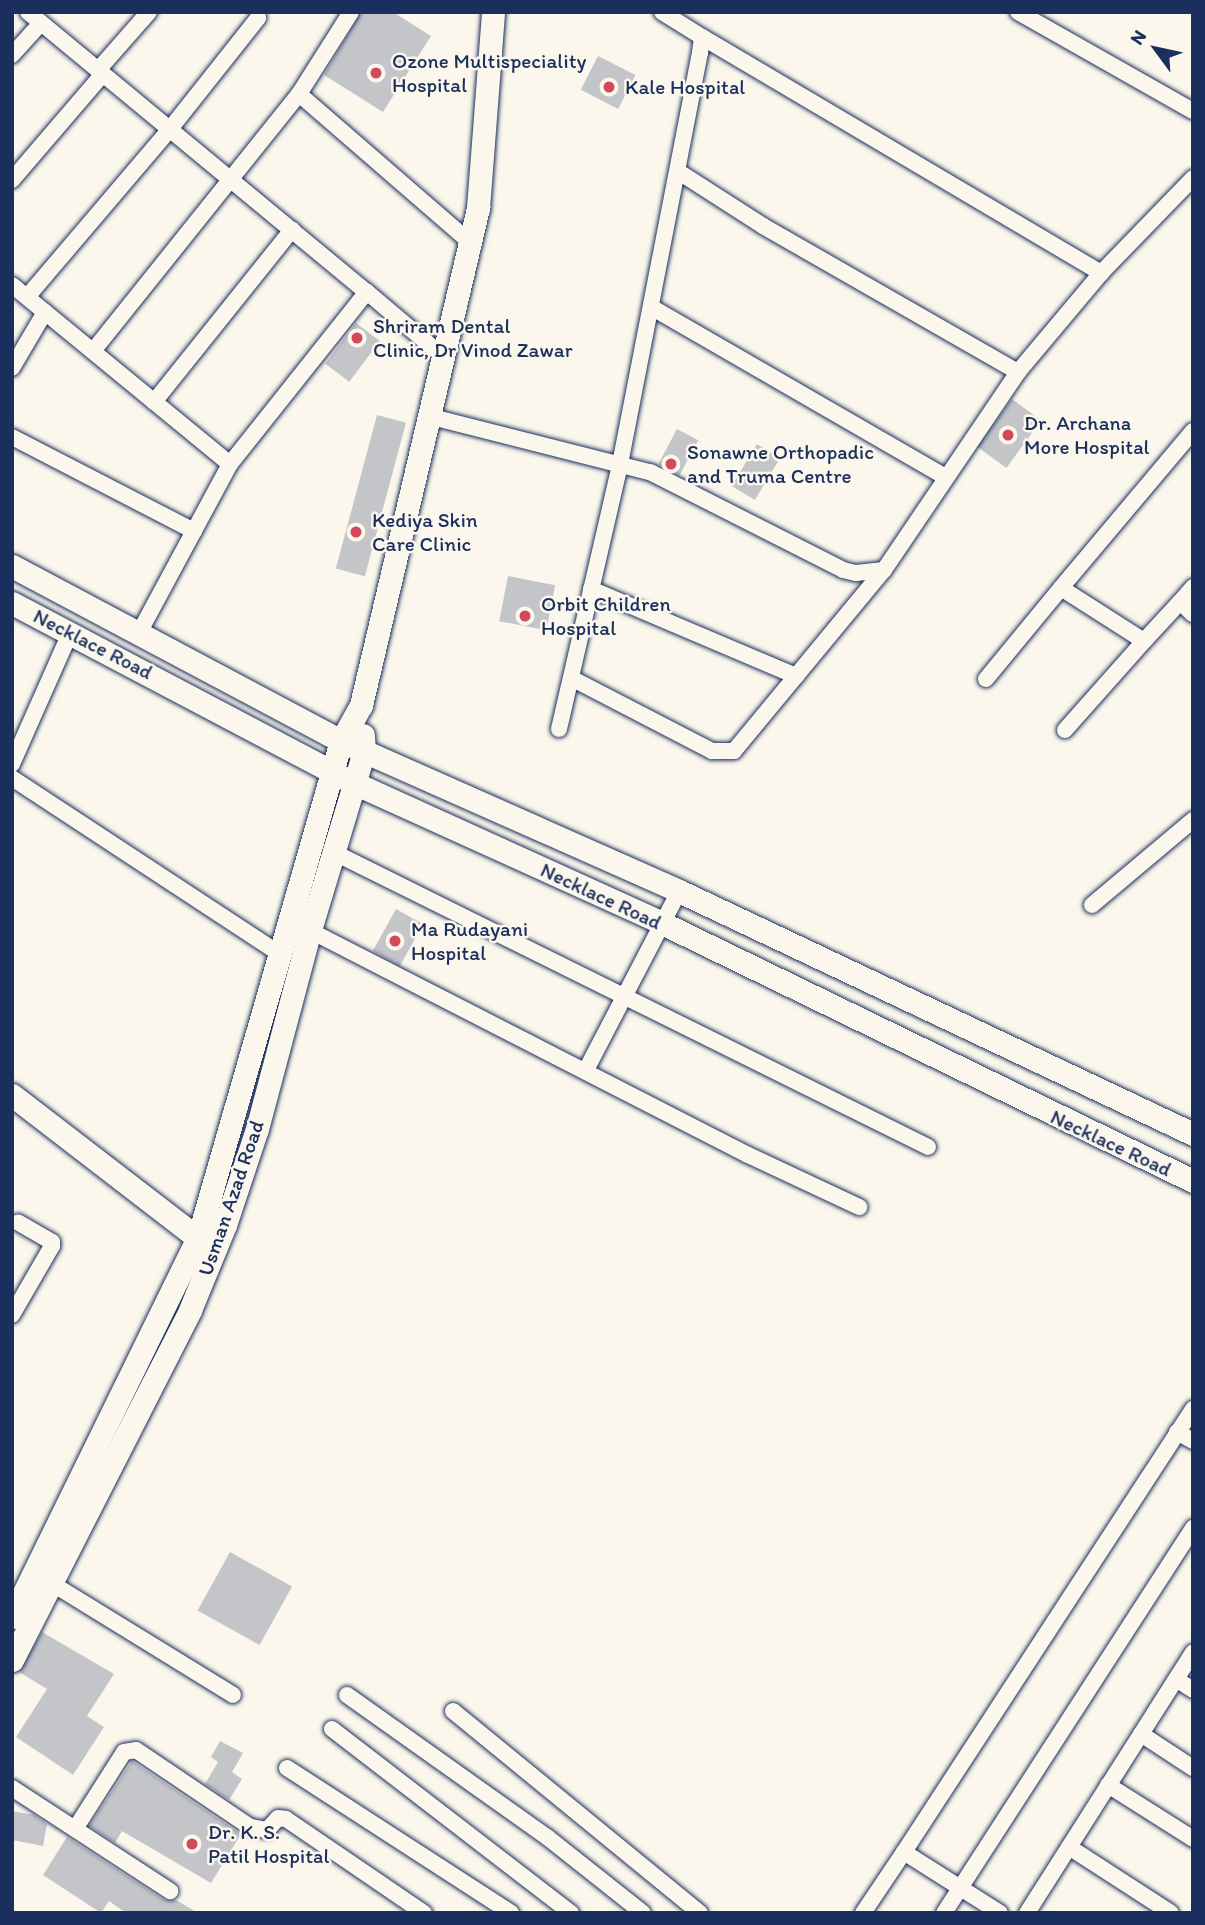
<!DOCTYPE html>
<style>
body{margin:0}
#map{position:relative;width:1205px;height:1925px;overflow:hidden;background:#fbf7ec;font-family:Itim,sans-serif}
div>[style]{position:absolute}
.building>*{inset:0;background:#c3c5c9;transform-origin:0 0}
.roads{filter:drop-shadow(0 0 2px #1b2f5e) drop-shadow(0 0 2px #1b2f5e)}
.street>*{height:16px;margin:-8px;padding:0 8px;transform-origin:8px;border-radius:8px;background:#fbf7ec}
.secondary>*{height:23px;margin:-11.5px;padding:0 11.5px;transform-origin:11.5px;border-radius:11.5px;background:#fbf7ec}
.dots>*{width:19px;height:19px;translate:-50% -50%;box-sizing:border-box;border:4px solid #fbf7ec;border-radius:50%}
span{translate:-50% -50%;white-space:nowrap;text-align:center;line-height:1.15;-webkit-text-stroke:5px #fbf7ec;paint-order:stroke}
.poi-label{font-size:21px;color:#1b2f5e}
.left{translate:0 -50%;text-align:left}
.street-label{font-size:21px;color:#1b2f5e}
.frame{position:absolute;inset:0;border:14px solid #1b2f5e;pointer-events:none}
.north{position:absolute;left:1121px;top:14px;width:70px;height:70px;-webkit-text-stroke:5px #fbf7ec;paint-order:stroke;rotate:303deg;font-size:19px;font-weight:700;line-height:28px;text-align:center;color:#1b2f5e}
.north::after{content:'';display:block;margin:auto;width:24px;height:32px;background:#1b2f5e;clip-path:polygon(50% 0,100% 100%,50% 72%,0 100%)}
</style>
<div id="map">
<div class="building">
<div style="clip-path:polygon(361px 12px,393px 12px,431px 36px,383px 112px,324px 75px)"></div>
<div style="left:598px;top:56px;width:42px;height:38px;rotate:27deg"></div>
<div style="left:356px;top:323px;width:30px;height:51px;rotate:37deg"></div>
<div style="left:1012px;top:399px;width:36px;height:59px;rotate:36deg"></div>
<div style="left:377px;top:415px;width:30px;height:159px;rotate:15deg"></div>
<div style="left:677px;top:429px;width:24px;height:40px;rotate:28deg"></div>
<div style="left:757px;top:444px;width:27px;height:49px;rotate:31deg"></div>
<div style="left:508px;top:576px;width:48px;height:46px;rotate:11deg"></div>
<div style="left:396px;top:909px;width:31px;height:48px;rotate:29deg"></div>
<div style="left:230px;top:1552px;width:71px;height:67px;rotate:29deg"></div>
<div style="clip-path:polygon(42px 1632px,114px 1674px,87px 1716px,104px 1727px,73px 1775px,16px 1737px,47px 1689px,19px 1672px)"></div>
<div style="clip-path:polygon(220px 1741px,243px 1753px,232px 1772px,242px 1779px,229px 1800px,205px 1784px,218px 1762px,211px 1757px)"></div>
<div style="clip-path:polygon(132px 1761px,241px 1834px,211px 1883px,122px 1831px,115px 1843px,89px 1826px)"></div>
<div style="clip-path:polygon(12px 1811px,34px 1815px,47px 1824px,43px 1846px,12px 1840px)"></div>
<div style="clip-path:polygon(67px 1837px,164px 1900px,176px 1900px,198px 1913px,126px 1913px,109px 1901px,101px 1913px,43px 1875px)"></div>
</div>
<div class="roads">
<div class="street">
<div style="left:28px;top:12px;width:440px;rotate:39.6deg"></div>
<div style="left:1018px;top:12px;width:201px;rotate:29.5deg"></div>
<div style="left:702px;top:37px;width:464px;rotate:30.6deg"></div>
<div style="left:12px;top:55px;width:43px;rotate:-47.8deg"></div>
<div style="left:98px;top:70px;width:77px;rotate:-48.7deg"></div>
<div style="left:299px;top:94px;width:97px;rotate:-57.6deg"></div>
<div style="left:679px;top:172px;width:100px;rotate:32.7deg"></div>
<div style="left:763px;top:226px;width:294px;rotate:29.8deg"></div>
<div style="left:12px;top:180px;width:140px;rotate:-49.4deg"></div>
<div style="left:12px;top:285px;width:282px;rotate:39.4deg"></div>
<div style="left:230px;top:464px;width:190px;rotate:118.3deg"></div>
<div style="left:27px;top:297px;width:221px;rotate:-49.6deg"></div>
<div style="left:170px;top:129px;width:142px;rotate:-51.6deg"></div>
<div style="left:651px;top:307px;width:338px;rotate:30deg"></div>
<div style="left:93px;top:351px;width:329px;rotate:-51.3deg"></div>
<div style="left:299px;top:94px;width:226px;rotate:40.9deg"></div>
<div style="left:12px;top:368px;width:65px;rotate:-59.5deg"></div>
<div style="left:154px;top:402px;width:221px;rotate:-51.3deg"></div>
<div style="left:428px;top:416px;width:229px;rotate:14.2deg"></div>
<div style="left:650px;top:472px;width:216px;rotate:26.9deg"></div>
<div style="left:843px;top:570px;width:13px;rotate:13deg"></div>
<div style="left:856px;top:573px;width:28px;rotate:-6deg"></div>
<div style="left:884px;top:570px;width:239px;rotate:-55.9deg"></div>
<div style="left:1018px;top:372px;width:129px;rotate:-50deg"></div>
<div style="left:1101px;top:273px;width:132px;rotate:-45.9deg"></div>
<div style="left:1193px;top:431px;width:205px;rotate:130.1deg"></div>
<div style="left:1061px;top:588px;width:98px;rotate:32.6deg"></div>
<div style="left:1144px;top:641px;width:53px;rotate:-47.3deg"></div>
<div style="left:1180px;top:602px;width:18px;rotate:43deg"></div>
<div style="left:12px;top:437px;width:205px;rotate:27.3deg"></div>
<div style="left:230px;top:464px;width:220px;rotate:-51.5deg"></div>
<div style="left:367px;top:292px;width:101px;rotate:40.2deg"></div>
<div style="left:591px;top:589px;width:223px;rotate:23deg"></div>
<div style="left:1180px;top:602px;width:20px;rotate:-49deg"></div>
<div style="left:571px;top:678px;width:159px;rotate:27.4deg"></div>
<div style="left:712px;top:751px;width:22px"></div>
<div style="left:734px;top:751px;width:235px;rotate:-50.4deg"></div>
<div style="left:986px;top:679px;width:118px;rotate:-50.5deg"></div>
<div style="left:559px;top:729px;width:272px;rotate:-77deg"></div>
<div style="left:620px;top:464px;width:419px;rotate:-79deg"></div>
<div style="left:700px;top:53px;width:16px;rotate:-83deg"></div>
<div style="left:702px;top:37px;width:47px;rotate:-148deg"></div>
<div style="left:1065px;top:730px;width:119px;rotate:-48.4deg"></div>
<div style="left:12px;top:764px;width:145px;rotate:-66.1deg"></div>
<div style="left:12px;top:778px;width:321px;rotate:33.3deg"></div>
<div style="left:333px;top:852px;width:664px;rotate:26.37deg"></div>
<div style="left:1092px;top:905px;width:132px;rotate:-40.1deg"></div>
<div style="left:301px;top:926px;width:502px;rotate:27.13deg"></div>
<div style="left:748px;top:1155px;width:123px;rotate:25.1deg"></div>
<div style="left:586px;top:1070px;width:202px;rotate:-62.5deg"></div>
<div style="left:12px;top:1315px;width:80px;rotate:-59.9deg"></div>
<div style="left:52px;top:1246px;width:4px;rotate:-90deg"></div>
<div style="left:52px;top:1242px;width:39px;rotate:-150deg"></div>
<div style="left:1177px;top:1432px;width:18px;rotate:29deg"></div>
<div style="left:43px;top:1578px;width:223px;rotate:31.6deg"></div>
<div style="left:1176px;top:1679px;width:20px;rotate:33deg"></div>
<div style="left:347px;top:1695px;width:245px;rotate:35.4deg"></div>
<div style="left:547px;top:1837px;width:122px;rotate:38.4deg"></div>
<div style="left:453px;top:1711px;width:319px;rotate:39.3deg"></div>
<div style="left:332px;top:1729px;width:302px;rotate:37.6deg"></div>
<div style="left:1141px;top:1734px;width:62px;rotate:33.2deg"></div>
<div style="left:287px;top:1768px;width:267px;rotate:32.9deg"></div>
<div style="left:1108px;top:1785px;width:101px;rotate:32.4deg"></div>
<div style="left:12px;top:1788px;width:189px;rotate:33.1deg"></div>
<div style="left:75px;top:1829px;width:91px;rotate:-57.5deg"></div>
<div style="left:124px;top:1752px;width:12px;rotate:-9deg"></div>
<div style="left:136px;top:1750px;width:138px;rotate:34deg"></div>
<div style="left:250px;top:1827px;width:17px;rotate:10deg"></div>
<div style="left:267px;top:1830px;width:16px;rotate:-47deg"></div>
<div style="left:278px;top:1818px;width:8px;rotate:7deg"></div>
<div style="left:286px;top:1819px;width:167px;rotate:34.3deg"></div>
<div style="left:1069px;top:1847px;width:121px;rotate:32.9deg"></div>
<div style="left:863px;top:1913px;width:73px;rotate:-56.1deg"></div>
<div style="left:944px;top:1913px;width:459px;rotate:-57.1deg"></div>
<div style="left:1000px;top:1913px;width:114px;rotate:-147.6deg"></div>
<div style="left:904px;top:1852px;width:529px;rotate:-56.88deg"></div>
<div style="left:1027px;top:1913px;width:309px;rotate:-57.5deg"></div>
</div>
<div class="secondary">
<div style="left:12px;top:566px;width:373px;rotate:28deg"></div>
<div style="left:341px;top:741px;width:370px;rotate:23.9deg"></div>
<div style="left:679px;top:891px;width:569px;rotate:25.3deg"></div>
<div style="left:12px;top:603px;width:386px;rotate:27.8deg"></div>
<div style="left:354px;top:783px;width:338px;rotate:24.4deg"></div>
<div style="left:662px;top:923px;width:590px;rotate:25.91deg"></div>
<div style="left:12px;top:1095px;width:235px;rotate:37.6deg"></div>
<div style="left:12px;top:1617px;width:422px;rotate:-63.9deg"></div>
<div style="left:198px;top:1238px;width:517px;rotate:-73.95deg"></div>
<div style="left:341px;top:741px;width:41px;rotate:-60.9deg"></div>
<div style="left:361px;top:705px;width:511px;rotate:-76.75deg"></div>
<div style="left:478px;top:208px;width:197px;rotate:-85.6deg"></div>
<div style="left:12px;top:1660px;width:393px;rotate:-63deg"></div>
<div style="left:190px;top:1310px;width:92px;rotate:-67.6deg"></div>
<div style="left:225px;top:1225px;width:101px;rotate:-71.6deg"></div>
<div style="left:257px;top:1129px;width:206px;rotate:-75.1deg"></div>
<div style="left:310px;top:930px;width:187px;rotate:-73.2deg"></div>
<div style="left:364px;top:751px;width:16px;rotate:-94deg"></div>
</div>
</div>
<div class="dots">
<div style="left:376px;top:73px;background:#d1495b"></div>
<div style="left:609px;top:87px;background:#d1495b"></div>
<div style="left:357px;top:338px;background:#d1495b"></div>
<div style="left:1008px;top:435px;background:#d1495b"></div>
<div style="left:671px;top:464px;background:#d1495b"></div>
<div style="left:356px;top:532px;background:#d1495b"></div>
<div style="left:525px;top:616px;background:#d1495b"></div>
<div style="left:395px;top:941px;background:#d1495b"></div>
<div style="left:192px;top:1844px;background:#d1495b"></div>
</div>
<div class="poi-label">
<span class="left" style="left:392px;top:73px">Ozone Multispeciality<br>Hospital</span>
<span class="left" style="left:625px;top:87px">Kale Hospital</span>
<span class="left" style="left:373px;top:338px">Shriram Dental<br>Clinic, Dr Vinod Zawar</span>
<span class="left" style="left:1024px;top:435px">Dr. Archana<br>More Hospital</span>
<span class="left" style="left:687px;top:464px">Sonawne Orthopadic<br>and Truma Centre</span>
<span class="left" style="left:372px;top:532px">Kediya Skin<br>Care Clinic</span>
<span class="left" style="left:541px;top:616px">Orbit Children<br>Hospital</span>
<span class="left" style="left:411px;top:941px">Ma Rudayani<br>Hospital</span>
<span class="left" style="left:208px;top:1844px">Dr. K. S.<br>Patil Hospital</span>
</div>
<div class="street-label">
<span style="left:93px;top:644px;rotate:27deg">Necklace Road</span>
<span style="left:601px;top:896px;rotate:25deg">Necklace Road</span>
<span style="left:1111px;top:1143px;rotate:25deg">Necklace Road</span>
<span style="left:231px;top:1198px;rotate:-71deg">Usman Azad Road</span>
</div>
<div class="frame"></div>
<div class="north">N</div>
</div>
